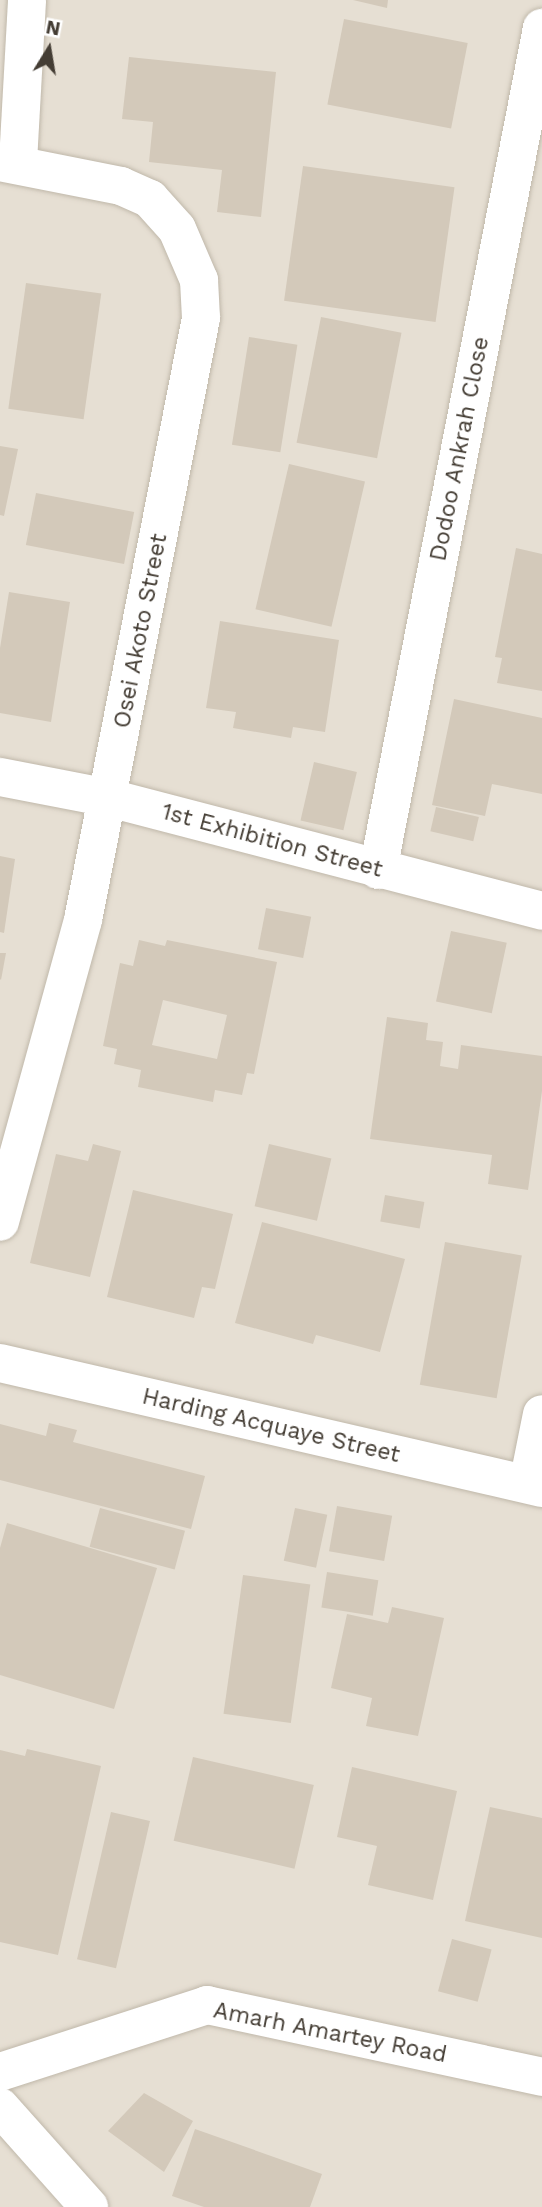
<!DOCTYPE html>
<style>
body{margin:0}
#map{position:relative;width:542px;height:2207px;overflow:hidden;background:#f2ede5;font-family:"Work Sans",sans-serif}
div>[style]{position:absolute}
.residential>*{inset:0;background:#e6dfd3;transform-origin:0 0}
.building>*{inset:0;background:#d3c9ba;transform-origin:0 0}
.roads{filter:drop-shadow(0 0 2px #c0b8aa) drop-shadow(0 0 2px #c0b8aa)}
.street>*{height:38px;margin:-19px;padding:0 19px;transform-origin:19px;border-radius:19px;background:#fff}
span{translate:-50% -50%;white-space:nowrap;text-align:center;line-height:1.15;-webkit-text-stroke:5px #fff;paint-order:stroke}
.street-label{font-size:23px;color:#443d34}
.north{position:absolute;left:14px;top:14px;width:70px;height:70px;-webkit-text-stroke:5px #fff;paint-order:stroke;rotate:11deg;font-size:19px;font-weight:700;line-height:28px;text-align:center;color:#443d34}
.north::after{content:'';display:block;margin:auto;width:24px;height:32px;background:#443d34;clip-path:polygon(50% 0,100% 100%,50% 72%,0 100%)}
</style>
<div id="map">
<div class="residential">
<div style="left:0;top:0;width:542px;height:2207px"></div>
</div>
<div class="building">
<div style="clip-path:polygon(353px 0,388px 0,387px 8px)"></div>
<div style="left:344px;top:19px;width:126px;height:87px;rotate:11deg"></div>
<div style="clip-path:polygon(129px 57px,276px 72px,261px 217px,217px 212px,222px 170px,149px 162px,153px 122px,122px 119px)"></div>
<div style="left:303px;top:166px;width:153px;height:136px;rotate:8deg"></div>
<div style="left:26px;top:283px;width:76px;height:127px;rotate:8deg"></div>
<div style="left:321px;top:317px;width:82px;height:128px;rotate:11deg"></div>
<div style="left:249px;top:337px;width:49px;height:109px;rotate:9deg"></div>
<div style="clip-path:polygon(0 446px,18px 449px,4px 516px,0 515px)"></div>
<div style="left:289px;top:464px;width:78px;height:149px;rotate:13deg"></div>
<div style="left:36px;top:493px;width:100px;height:53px;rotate:11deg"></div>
<div style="clip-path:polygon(516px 548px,542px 554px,542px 691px,497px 683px,502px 658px,495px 657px)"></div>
<div style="clip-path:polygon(9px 592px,70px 602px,51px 722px,0 713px,0 648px)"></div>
<div style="clip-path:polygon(220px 621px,339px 640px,325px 732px,293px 727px,291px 738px,233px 728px,236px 712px,206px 708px)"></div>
<div style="clip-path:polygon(454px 699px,542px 718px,542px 794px,492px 784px,485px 816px,432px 805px)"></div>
<div style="left:314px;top:762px;width:44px;height:60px;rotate:13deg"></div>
<div style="left:436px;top:807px;width:44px;height:25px;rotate:13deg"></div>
<div style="clip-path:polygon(0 856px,15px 859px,4px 933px,0 932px)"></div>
<div style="left:266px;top:908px;width:46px;height:42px;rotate:11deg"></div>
<div style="left:451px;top:931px;width:57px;height:72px;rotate:12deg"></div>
<div style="clip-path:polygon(evenodd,139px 940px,165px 946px,167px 940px,277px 962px,254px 1074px,247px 1073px,242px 1095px,215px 1090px,213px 1102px,138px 1087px,141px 1070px,114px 1064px,117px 1049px,103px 1046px,120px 963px,133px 966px,139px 940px,163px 1000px,227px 1015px,217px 1059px,152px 1045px,163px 1000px)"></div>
<div style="clip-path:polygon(0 953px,6px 953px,1px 980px,0 979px)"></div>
<div style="clip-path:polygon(387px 1017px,428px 1023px,426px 1040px,443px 1042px,440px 1066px,458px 1069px,461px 1045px,542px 1056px,542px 1091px,528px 1190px,488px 1184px,492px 1155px,370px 1139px)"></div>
<div style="clip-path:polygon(93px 1144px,121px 1151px,90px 1277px,30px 1263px,56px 1154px,88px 1161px)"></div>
<div style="left:269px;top:1144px;width:64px;height:64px;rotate:13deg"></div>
<div style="clip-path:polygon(133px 1190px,233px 1214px,215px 1289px,202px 1287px,194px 1318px,107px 1297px)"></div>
<div style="left:385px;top:1195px;width:40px;height:27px;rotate:10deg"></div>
<div style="clip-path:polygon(262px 1222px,405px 1259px,380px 1352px,316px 1335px,313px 1344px,235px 1323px)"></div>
<div style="left:445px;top:1242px;width:78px;height:145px;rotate:10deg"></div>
<div style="clip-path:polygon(49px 1423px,77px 1430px,73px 1442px,205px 1476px,191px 1529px,0 1480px,0 1424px,46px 1436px)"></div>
<div style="left:337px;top:1506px;width:56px;height:46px;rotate:10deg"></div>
<div style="left:100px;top:1508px;width:88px;height:40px;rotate:15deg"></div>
<div style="left:295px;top:1508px;width:33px;height:54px;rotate:12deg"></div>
<div style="clip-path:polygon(7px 1523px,157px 1568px,114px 1709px,0 1675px,0 1548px)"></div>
<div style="left:327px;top:1572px;width:52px;height:36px;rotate:9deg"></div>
<div style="left:243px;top:1575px;width:68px;height:140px;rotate:8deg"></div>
<div style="clip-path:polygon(392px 1607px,444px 1618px,418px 1736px,366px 1726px,372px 1698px,331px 1688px,347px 1614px,388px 1623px)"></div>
<div style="clip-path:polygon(27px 1749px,101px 1766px,58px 1955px,0 1942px,0 1750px,25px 1756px)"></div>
<div style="left:193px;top:1757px;width:124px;height:86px;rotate:13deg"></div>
<div style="clip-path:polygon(352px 1767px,457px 1791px,433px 1900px,368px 1885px,377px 1846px,337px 1837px)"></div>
<div style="clip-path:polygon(490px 1807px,542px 1818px,542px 1938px,465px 1921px)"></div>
<div style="left:111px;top:1812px;width:40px;height:151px;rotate:13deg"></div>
<div style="left:452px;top:1939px;width:41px;height:54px;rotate:15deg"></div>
<div style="clip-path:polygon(144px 2093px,193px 2121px,164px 2172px,108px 2131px)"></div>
<div style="clip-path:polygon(195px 2129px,322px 2174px,310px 2207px,204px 2207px,172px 2196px)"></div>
</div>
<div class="roads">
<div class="street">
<div style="left:0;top:162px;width:123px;rotate:11.2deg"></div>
<div style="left:121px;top:186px;width:32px;rotate:24deg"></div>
<div style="left:150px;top:199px;width:40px;rotate:48deg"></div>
<div style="left:177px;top:229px;width:56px;rotate:66.7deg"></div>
<div style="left:199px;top:280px;width:38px;rotate:87deg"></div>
<div style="left:201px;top:318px;width:613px;rotate:101.09deg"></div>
<div style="left:83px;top:920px;width:313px;rotate:105.4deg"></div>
<div style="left:18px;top:162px;width:162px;rotate:-86.8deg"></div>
<div style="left:0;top:777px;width:111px;rotate:10.9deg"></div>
<div style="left:109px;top:798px;width:448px;rotate:14.6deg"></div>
<div style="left:378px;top:870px;width:858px;rotate:-78.98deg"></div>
<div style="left:0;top:1363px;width:556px;rotate:12.99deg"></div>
<div style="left:528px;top:1484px;width:71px;rotate:-78.7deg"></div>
<div style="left:0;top:2072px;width:218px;rotate:-17.9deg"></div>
<div style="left:207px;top:2005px;width:343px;rotate:12.1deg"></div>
<div style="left:0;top:2107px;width:134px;rotate:48.3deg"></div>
</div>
</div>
<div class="street-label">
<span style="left:460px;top:449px;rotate:-79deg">Dodoo Ankrah Close</span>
<span style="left:141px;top:631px;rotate:-79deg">Osei Akoto Street</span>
<span style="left:272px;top:841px;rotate:15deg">1st Exhibition Street</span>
<span style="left:271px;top:1426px;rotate:13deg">Harding Acquaye Street</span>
<span style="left:330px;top:2033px;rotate:11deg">Amarh Amartey Road</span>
</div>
<div class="north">N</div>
</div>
